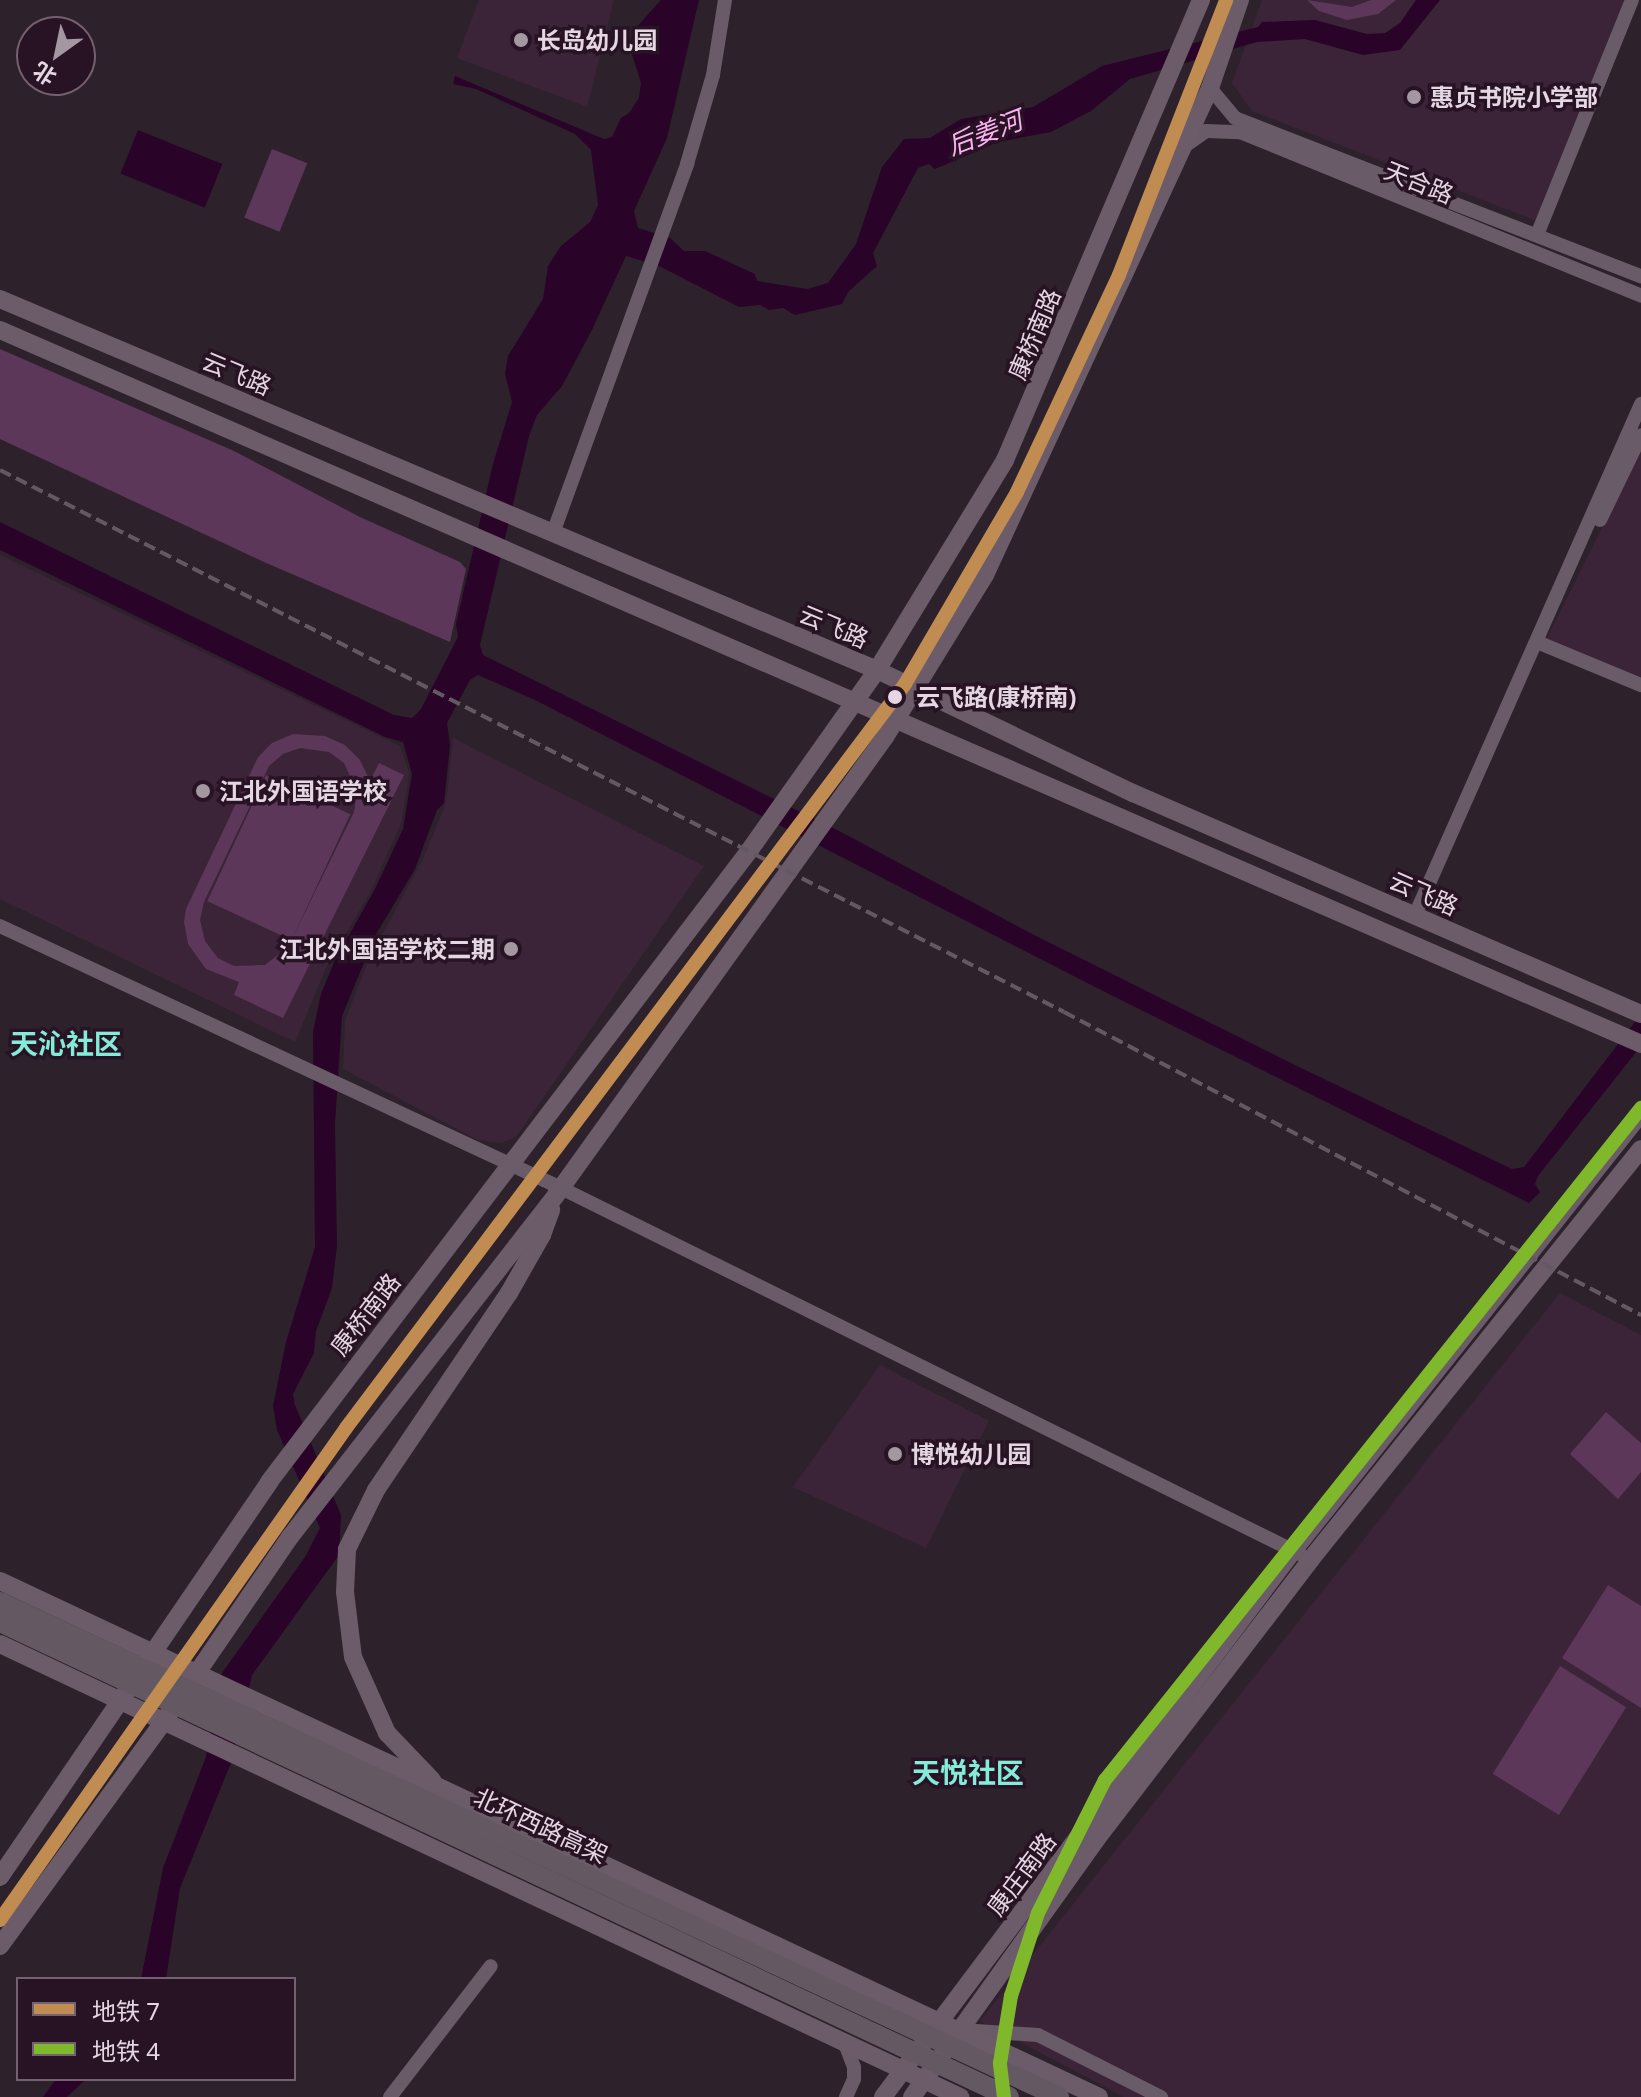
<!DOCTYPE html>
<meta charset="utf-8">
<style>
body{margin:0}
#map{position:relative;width:1641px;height:2097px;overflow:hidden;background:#2d222c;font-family:"Noto Sans","Noto Sans SC",sans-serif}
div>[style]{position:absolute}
.built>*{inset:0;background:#3b2338}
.green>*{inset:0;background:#5d3759;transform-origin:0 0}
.water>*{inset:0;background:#2a0328;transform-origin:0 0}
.minor>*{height:14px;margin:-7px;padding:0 7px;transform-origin:7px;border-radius:7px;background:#695b68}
.major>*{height:18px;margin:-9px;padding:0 9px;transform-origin:9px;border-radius:9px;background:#6c5b69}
.rail>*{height:4px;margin-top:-2px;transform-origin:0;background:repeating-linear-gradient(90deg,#645963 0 12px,transparent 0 18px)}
.highway-bridge>*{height:20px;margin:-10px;padding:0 10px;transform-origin:10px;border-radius:10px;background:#645963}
.metro-1>*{height:14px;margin:-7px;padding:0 7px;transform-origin:7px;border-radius:7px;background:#c08c52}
.metro-2>*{height:14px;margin:-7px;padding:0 7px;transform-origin:7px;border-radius:7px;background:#80b82b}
.dots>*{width:22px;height:22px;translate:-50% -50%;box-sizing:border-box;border:4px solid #281325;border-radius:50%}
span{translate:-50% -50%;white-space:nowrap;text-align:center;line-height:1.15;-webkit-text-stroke:7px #281325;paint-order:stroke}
.poi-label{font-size:24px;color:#e4d6e2;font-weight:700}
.left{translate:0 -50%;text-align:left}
.right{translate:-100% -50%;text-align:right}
.street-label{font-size:24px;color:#e4d6e2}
.stop-label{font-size:24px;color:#e4d6e2;font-weight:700}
.water-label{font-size:26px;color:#fcb2f2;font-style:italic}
.quarter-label{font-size:28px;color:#84ebd8;font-weight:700}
.legend{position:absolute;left:16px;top:1977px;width:280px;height:104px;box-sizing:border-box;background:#281325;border:2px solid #736171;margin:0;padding:10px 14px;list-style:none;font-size:24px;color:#e4d6e2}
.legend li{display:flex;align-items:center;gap:16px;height:40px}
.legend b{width:40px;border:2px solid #736171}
.north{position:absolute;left:16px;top:16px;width:80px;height:80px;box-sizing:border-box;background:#281325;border:2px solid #736171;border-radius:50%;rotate:213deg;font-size:22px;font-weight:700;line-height:32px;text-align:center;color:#e4d6e2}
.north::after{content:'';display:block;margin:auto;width:28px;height:36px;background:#a497a2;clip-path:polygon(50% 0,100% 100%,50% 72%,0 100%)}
</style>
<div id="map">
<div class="built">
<div style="clip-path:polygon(479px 0,614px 0,587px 107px,457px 58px)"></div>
<div style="clip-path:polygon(1262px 0,1625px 0,1537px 221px,1252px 111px,1232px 83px)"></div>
<div style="clip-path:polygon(1641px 450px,1641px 690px,1542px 648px)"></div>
<div style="clip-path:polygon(0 555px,400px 746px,409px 773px,402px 821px,371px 891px,326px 968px,295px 1042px,0 899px)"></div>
<div style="clip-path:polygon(453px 738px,704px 866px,516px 1137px,502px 1143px,478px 1140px,343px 1069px,345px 1021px,368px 961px,423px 859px,446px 803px)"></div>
<div style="clip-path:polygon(1560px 1293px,1641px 1335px,1641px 2097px,1124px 2097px,980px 2021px)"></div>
<div style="clip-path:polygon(880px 1365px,989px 1421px,926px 1548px,793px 1487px)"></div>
</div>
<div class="green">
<div style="clip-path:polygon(1307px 0,1352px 7px,1371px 0,1396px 0,1378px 14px,1347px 20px,1319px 11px)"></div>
<div style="left:272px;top:149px;width:38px;height:74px;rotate:22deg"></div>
<div style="clip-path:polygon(0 349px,234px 451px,360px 517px,460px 562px,466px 569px,450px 642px,264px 562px,0 439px)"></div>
<div style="clip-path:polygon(evenodd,293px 734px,325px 736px,345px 745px,360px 760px,370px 781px,379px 763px,404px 775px,283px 1018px,234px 995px,239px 982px,206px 969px,188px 944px,184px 922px,186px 909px,258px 757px,272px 743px,293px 734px,300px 748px,329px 752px,344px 763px,357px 791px,354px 812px,288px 947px,265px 965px,234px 966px,218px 958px,205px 941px,200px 920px,204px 902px,269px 766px,283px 754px,300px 748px)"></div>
<div style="left:266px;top:775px;width:93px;height:139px;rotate:25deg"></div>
<div style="clip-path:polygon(1606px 1412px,1641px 1443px,1641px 1472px,1618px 1499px,1570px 1454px)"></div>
<div style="clip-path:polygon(1608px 1585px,1641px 1606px,1641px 1708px,1562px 1658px)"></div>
<div style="left:1560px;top:1666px;width:78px;height:127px;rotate:32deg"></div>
</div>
<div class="water">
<div style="clip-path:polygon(661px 0,699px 0,667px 138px,634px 211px,638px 228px,670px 238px,684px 251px,705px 251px,755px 274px,757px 281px,807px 289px,828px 283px,856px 244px,882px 167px,904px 139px,930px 138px,961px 119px,1033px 107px,1102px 66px,1258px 27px,1262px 22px,1315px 20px,1367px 34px,1385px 33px,1400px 23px,1416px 0,1440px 0,1400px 50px,1363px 55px,1305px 39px,1257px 42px,1130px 79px,1091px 111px,1051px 132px,998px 142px,935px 169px,929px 164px,918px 168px,873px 253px,877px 266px,848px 292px,842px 304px,795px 315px,783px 308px,769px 310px,760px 305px,739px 307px,659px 266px,626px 256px,591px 332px,562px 386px,537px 415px,529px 436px,480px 645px,483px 655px,843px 833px,1032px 934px,1299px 1067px,1512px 1169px,1524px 1167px,1641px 1014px,1641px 1046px,1538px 1176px,1535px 1184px,1540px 1192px,1529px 1203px,1101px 990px,535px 700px,478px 675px,470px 680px,447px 723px,450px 745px,444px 803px,437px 810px,415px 869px,375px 936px,342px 1016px,335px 1124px,337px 1245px,332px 1288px,316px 1331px,314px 1353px,293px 1394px,295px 1405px,341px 1515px,339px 1555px,252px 1675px,231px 1763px,180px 1888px,166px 1979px,141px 1979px,163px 1868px,206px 1757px,222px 1673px,305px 1557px,320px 1528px,277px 1430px,273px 1406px,286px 1342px,315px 1247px,313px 1032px,321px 994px,335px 960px,375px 889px,403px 829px,412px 774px,403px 742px,385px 737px,0 550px,0 522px,394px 715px,412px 718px,421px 709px,458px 637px,456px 624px,493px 464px,512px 402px,505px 374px,508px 356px,543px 299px,548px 266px,560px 247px,590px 222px,598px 205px,591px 150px,575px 134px,476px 89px,453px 84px,455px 76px,604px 139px,612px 137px,621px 118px,629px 113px,639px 98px,641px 83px,630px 48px,633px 31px)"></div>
<div style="left:138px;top:130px;width:91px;height:47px;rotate:22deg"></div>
<div style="clip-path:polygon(56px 2079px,86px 2079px,67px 2097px,43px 2097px)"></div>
</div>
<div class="minor">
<div style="left:1210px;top:88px;width:39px;rotate:50deg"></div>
<div style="left:1235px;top:118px;width:436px;rotate:21.3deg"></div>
<div style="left:1182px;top:148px;width:29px;rotate:-35deg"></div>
<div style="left:1206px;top:131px;width:34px;rotate:2deg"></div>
<div style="left:1240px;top:132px;width:433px;rotate:22.2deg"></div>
<div style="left:1537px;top:235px;width:253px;rotate:-68deg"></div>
<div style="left:1600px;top:520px;width:94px;rotate:-64.2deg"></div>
<div style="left:553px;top:533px;width:393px;rotate:-70deg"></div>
<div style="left:687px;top:164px;width:93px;rotate:-73.7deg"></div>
<div style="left:713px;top:75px;width:76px;rotate:-80.9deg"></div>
<div style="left:1537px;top:642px;width:113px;rotate:22.5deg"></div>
<div style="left:1415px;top:915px;width:559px;rotate:-66.14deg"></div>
<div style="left:0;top:926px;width:619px;rotate:25.03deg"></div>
<div style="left:561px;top:1188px;width:825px;rotate:26.35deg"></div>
<div style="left:961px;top:2030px;width:77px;rotate:3.7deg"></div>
<div style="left:1038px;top:2035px;width:138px;rotate:26.8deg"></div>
<div style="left:844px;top:2041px;width:28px;rotate:69deg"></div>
<div style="left:854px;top:2067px;width:12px;rotate:90deg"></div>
<div style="left:854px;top:2079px;width:20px;rotate:114deg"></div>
<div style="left:390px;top:2097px;width:165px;rotate:-52.4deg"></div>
</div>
<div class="major">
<div style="left:0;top:299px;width:952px;rotate:22.93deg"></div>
<div style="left:877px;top:670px;width:284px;rotate:25.7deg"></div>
<div style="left:1133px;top:793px;width:554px;rotate:23.51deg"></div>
<div style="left:0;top:330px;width:1790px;rotate:23.51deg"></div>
<div style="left:0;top:1581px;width:1214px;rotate:25.15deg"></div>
<div style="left:0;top:1644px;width:1062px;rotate:25.26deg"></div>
<div style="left:432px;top:1780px;width:65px;rotate:-133.8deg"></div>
<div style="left:387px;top:1733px;width:83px;rotate:-114.1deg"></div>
<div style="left:353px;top:1657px;width:65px;rotate:-97deg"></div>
<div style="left:345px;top:1592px;width:43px;rotate:-87.3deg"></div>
<div style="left:347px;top:1549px;width:66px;rotate:-63.8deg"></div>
<div style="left:376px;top:1490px;width:238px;rotate:-56deg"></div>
<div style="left:509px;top:1293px;width:67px;rotate:-60.4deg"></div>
<div style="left:542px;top:1235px;width:27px;rotate:-70deg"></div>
<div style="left:0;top:1877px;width:478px;rotate:-55.7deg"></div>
<div style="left:269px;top:1482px;width:793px;rotate:-52.74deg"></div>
<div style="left:749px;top:851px;width:222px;rotate:-54.7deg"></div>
<div style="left:877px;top:670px;width:246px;rotate:-58.6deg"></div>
<div style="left:1005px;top:460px;width:500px;rotate:-66.92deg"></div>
<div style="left:0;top:1946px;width:278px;rotate:-53.9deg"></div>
<div style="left:164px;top:1721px;width:223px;rotate:-55.6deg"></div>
<div style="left:290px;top:1537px;width:433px;rotate:-52.1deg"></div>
<div style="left:556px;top:1195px;width:564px;rotate:-54.31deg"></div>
<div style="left:885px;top:737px;width:190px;rotate:-58.3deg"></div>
<div style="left:985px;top:575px;width:536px;rotate:-65.2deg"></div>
<div style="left:1210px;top:88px;width:93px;rotate:-71.2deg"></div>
<div style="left:883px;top:2097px;width:683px;rotate:-53.1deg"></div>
<div style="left:1293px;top:1551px;width:559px;rotate:-51.53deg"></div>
<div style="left:912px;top:2097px;width:315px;rotate:-54.4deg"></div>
<div style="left:1095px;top:1841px;width:355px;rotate:-52.5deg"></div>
<div style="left:1311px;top:1559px;width:526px;rotate:-51.17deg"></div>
</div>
<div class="rail">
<div style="left:0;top:470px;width:1194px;rotate:26.99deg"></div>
<div style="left:1064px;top:1012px;width:652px;rotate:27.71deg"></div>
</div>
<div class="highway-bridge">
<div style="left:0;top:1602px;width:1169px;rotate:25.05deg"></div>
<div style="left:0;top:1622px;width:1115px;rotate:25.21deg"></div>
</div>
<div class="metro-1">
<div style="left:0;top:1920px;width:601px;rotate:-54.88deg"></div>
<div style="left:346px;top:1428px;width:931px;rotate:-53.08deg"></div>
<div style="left:905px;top:684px;width:222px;rotate:-59.7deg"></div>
<div style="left:1017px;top:492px;width:240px;rotate:-64.8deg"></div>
<div style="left:1119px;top:275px;width:295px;rotate:-68.7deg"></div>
</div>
<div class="metro-2">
<div style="left:1004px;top:2097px;width:34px;rotate:-97deg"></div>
<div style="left:1000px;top:2063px;width:68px;rotate:-80.7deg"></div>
<div style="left:1011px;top:1996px;width:87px;rotate:-72deg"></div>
<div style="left:1038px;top:1913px;width:149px;rotate:-63.3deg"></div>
<div style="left:1105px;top:1780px;width:860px;rotate:-51.42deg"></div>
</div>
<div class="dots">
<div style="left:521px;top:40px;background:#a497a2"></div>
<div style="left:1414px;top:97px;background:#a497a2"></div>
<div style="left:895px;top:697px;background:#e4d6e2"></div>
<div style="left:203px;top:791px;background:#a497a2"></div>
<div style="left:511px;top:949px;background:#a497a2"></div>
<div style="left:895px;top:1454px;background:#a497a2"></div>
</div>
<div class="poi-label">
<span class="left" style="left:537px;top:40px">长岛幼儿园</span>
<span class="left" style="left:1430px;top:97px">惠贞书院小学部</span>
<span class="left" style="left:219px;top:791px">江北外国语学校</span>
<span class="right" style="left:495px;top:949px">江北外国语学校二期</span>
<span class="left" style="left:911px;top:1454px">博悦幼儿园</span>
</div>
<div class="street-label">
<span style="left:1419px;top:182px;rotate:22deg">天合路</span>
<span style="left:1034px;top:334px;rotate:-67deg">康桥南路</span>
<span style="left:237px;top:373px;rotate:23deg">云飞路</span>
<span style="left:834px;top:626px;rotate:23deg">云飞路</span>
<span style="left:1424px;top:893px;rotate:24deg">云飞路</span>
<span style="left:365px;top:1314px;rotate:-52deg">康桥南路</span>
<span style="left:541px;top:1825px;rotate:25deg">北环西路高架</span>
<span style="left:1021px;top:1874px;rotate:-53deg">康庄南路</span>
</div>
<div class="stop-label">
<span class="left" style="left:916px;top:697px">云飞路(康桥南)</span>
</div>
<div class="water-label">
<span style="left:985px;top:133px;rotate:-21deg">后姜河</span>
</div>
<div class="quarter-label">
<span style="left:66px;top:1043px">天沁社区</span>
<span style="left:968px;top:1772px">天悦社区</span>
</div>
<ul class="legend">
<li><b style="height:10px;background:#c08c52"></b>地铁 7</li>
<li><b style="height:10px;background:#80b82b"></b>地铁 4</li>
</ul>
<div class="north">北</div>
</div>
